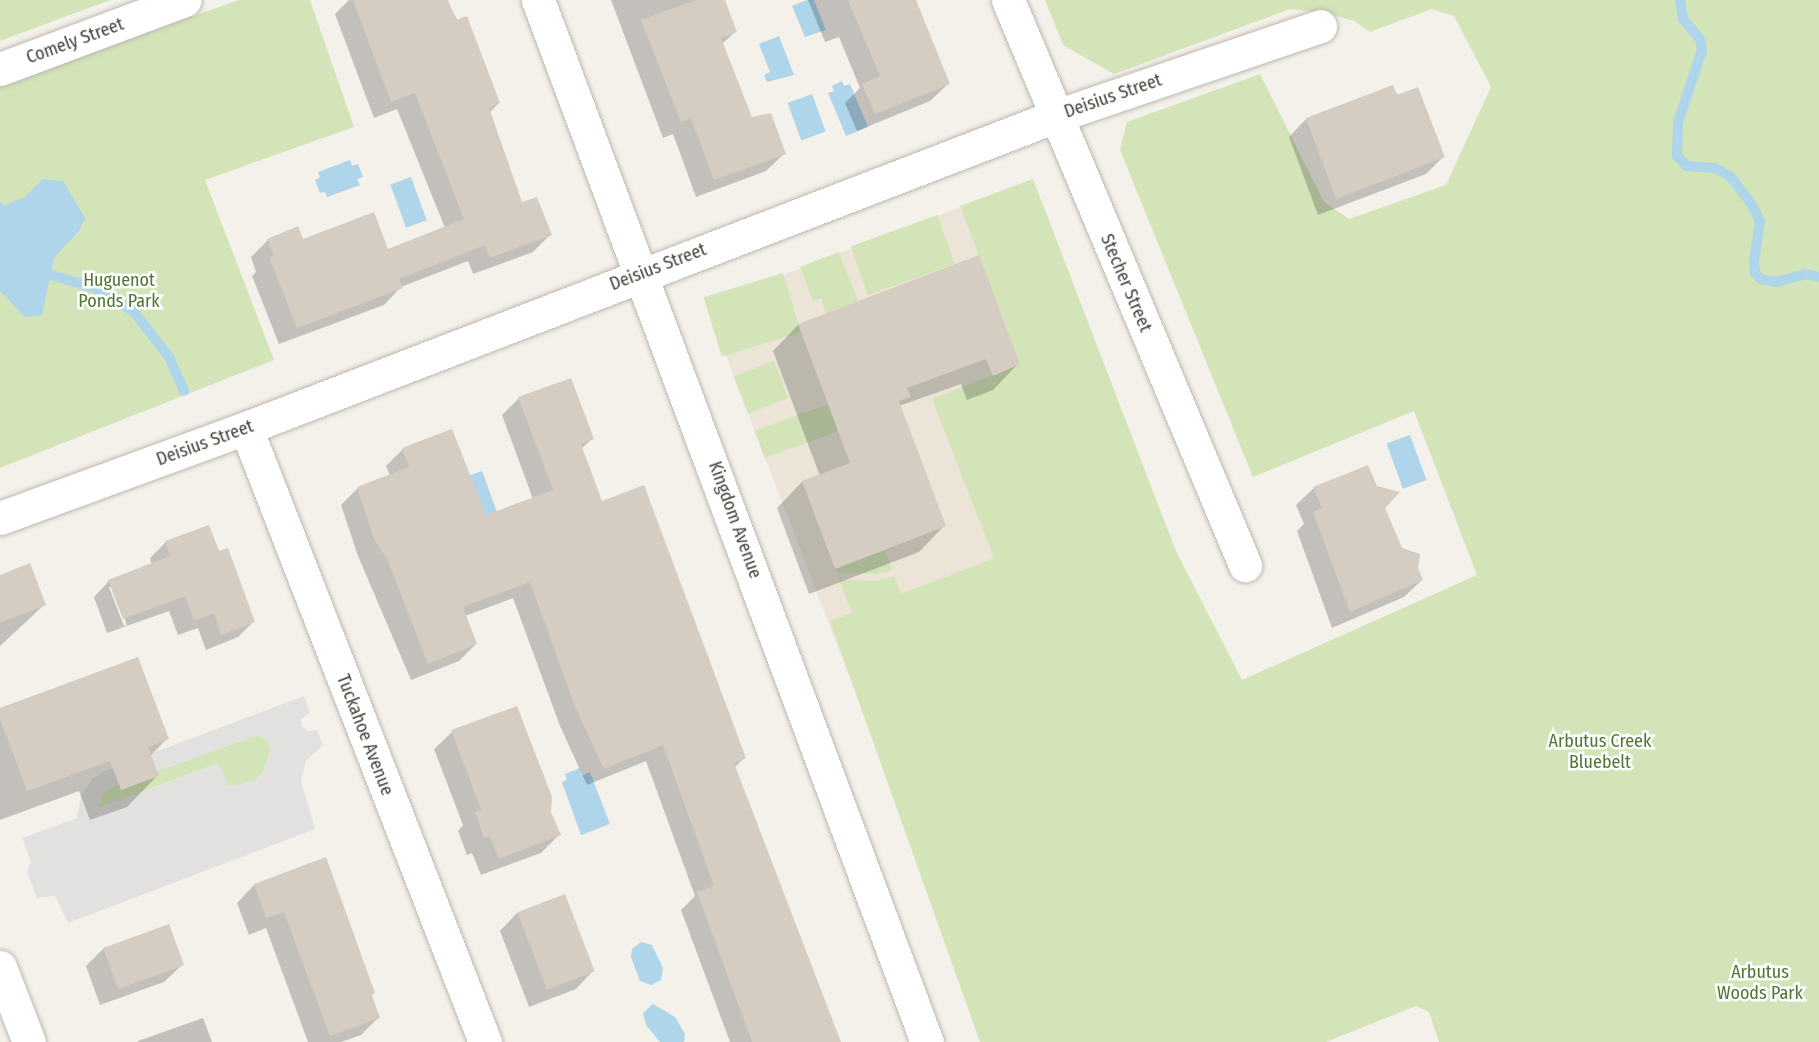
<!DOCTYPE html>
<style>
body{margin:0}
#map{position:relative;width:1819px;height:1042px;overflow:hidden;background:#f4f1eb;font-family:"Fira Sans Condensed",sans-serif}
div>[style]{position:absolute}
.education>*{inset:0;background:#ece5d7;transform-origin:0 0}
.green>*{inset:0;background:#d2e4b8;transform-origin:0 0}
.parking>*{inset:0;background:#e3e1df}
.water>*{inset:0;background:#aed5ea;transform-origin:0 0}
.shadow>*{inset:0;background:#0003}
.stream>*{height:10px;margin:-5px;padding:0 5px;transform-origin:5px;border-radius:5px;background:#aed5ea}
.building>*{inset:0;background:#d5ccc2;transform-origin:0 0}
.roads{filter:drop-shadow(0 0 2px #bfb8ae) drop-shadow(0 0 2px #bfb8ae)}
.minor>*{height:33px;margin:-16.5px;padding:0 16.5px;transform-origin:16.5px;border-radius:16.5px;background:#fff}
.tertiary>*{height:33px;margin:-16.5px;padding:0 16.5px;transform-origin:16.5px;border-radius:16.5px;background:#fff}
span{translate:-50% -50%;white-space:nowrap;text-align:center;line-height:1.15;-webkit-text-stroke:5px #fff;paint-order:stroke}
.street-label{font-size:18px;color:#48413a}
.park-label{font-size:18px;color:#4e7531}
</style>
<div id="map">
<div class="education">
<div style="left:1033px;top:179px;width:396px;height:350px;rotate:69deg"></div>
</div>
<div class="green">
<div style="clip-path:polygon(0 0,110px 0,0 41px)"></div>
<div style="clip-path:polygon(239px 0,310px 0,354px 127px,205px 180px,274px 360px,0 468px,0 84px)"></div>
<div style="clip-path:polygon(1045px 0,1819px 0,1819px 1042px,1439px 1042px,1429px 1012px,1416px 1006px,1326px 1042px,980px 1042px,830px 621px,852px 613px,839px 580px,877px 581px,894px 576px,901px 594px,994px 558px,932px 399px,1020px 364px,960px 206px,1033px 179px,1175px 549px,1242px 680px,1477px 575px,1414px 411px,1253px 477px,1120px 150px,1127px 122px,1260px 74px,1324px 202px,1349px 219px,1446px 185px,1491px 87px,1454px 16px,1432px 9px,1370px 32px,1354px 21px,1326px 13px,1290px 9px,1114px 74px,1063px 45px)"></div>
<div style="left:937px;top:215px;width:52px;height:92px;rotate:70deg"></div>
<div style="clip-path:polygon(839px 252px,858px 301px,826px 313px,821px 298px,813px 301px,800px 267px)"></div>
<div style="left:783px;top:273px;width:62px;height:83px;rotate:73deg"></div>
<div style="left:774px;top:361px;width:40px;height:43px;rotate:69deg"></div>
<div style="left:828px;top:404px;width:29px;height:78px;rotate:70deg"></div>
<div style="clip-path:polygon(885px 550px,892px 570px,878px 574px,837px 573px,835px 569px)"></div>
<div style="clip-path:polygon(258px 735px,268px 741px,271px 750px,263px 772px,254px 781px,229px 787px,217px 764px,98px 808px,102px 793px,111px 787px)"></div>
</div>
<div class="parking">
<div style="clip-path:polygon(evenodd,304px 696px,310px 713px,301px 719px,302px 726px,307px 731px,317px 730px,323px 745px,306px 761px,301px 781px,315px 829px,68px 923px,55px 896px,37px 898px,27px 872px,31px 862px,22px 838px,77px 818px,81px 796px,92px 779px,105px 771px,304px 696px,258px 735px,268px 741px,271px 751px,263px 772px,254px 781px,229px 787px,218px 764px,98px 808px,102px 793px,111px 787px,258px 735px)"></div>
</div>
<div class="water">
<div style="clip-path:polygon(807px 0,814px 0,826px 30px,805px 37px,792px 6px)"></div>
<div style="clip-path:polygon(779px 36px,794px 75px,767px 82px,764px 75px,770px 72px,759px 44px)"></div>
<div style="clip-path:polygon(842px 81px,844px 86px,850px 84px,868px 127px,846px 136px,828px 93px,834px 91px,832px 86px)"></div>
<div style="left:812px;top:94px;width:40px;height:26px;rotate:70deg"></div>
<div style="clip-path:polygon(350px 160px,352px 166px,358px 164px,363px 177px,357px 179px,360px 185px,327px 197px,325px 192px,320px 193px,315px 180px,320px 177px,318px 172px)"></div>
<div style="left:411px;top:177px;width:46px;height:22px;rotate:70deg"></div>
<div style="clip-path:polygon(43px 179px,63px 181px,85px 218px,79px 231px,54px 258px,42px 315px,25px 317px,0 291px,0 202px,5px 205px,25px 197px)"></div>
<div style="left:1410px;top:435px;width:48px;height:25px;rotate:70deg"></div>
<div style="left:482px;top:471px;width:48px;height:27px;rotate:70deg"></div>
<div style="clip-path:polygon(580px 768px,582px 775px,590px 772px,610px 824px,581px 835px,562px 782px,567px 780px,565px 774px)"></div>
<div style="clip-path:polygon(641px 942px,652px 945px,663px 968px,661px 980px,651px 985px,640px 981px,631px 957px,632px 949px)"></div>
<div style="clip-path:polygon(653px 1004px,675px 1017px,685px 1034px,684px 1042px,660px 1042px,646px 1025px,643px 1013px)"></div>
</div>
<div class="shadow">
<div style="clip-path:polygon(349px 0,447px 0,499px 103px,489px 113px,521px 204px,550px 235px,533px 252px,473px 274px,468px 261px,401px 287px,384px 305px,279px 344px,252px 276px,256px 272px,251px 257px,268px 240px,388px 251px,445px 228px,397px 109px,374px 118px,335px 14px)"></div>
<div style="clip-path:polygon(611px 0,724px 0,735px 32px,722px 44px,751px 119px,784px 154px,766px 171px,696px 197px,673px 134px,663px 138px)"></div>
<div style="clip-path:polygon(808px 0,915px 0,948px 84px,930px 101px,857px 131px,845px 103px,860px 88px,839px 37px,825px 42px)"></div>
<div style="clip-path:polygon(1392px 87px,1443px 157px,1426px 174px,1318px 215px,1289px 137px,1306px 119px)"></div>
<div style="clip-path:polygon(978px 257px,1018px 364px,993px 390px,967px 400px,961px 384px,899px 406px,944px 526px,919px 552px,809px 594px,777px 508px,802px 482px,820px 476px,773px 351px,798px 325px)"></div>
<div style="clip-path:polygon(519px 398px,592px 439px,581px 449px,601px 503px,744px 758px,734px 768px,840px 1042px,730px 1042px,681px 910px,695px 896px,646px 761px,587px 785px,560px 726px,513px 598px,465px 616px,476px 644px,459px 661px,411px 680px,358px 556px,341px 505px,358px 488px,390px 476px,386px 466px,403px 449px,485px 517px,533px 499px,502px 415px)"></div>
<div style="clip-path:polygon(1314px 488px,1383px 507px,1401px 549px,1422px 580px,1404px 597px,1332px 628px,1297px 531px,1304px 524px,1296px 505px)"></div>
<div style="clip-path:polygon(evenodd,208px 527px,253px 622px,238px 637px,206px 650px,198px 628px,178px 635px,169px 611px,107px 633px,94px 597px,109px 581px,152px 565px,150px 558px,165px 543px,208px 527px,109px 587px,113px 587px,127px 625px,124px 626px,109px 587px)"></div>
<div style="clip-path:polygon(0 577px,44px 605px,0 646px)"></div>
<div style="clip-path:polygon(0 710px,167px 739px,150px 756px,157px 776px,127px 807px,90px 820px,79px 791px,0 820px)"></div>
<div style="clip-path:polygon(452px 732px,550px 812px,559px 835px,541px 853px,481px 875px,472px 853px,467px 855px,458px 831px,463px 825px,434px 749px)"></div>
<div style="clip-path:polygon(325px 859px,379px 1017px,361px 1035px,341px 1042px,308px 1042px,266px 928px,249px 935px,237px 903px,254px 885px)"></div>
<div style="clip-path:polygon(564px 896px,593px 971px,576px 989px,529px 1007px,500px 931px,517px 913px)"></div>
<div style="clip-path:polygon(104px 948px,182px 965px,164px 982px,100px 1005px,86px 966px)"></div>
<div style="clip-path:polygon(203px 1018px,212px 1042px,137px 1042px,138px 1041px)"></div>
</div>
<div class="stream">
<div style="left:1680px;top:0;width:19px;rotate:81deg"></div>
<div style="left:1683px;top:19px;width:26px;rotate:50deg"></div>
<div style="left:1700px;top:39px;width:11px;rotate:80deg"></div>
<div style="left:1702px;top:50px;width:77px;rotate:108.2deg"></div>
<div style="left:1678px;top:123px;width:33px;rotate:92deg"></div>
<div style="left:1677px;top:156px;width:14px;rotate:45deg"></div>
<div style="left:1687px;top:166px;width:28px;rotate:4deg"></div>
<div style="left:1715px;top:168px;width:18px;rotate:29deg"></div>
<div style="left:1731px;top:177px;width:35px;rotate:53deg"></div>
<div style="left:1752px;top:205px;width:18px;rotate:63deg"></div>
<div style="left:1760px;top:221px;width:40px;rotate:98.5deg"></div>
<div style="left:1754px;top:261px;width:12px;rotate:85deg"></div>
<div style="left:1755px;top:273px;width:8px;rotate:45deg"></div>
<div style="left:1761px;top:279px;width:15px;rotate:11deg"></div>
<div style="left:1776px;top:282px;width:30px;rotate:-15deg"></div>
<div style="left:1805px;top:274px;width:14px;rotate:12deg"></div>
<div style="left:48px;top:274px;width:52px;rotate:16.7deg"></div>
<div style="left:98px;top:289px;width:43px;rotate:32.6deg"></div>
<div style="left:134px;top:312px;width:57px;rotate:52.1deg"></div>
<div style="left:169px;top:357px;width:37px;rotate:66deg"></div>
</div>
<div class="building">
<div style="clip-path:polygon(353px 0,448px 0,456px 20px,467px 16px,500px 103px,489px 108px,522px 202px,537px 197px,552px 235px,490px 258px,485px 245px,399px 279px,403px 288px,297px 328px,269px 257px,274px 256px,267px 239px,298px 226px,303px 239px,374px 212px,388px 249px,464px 219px,415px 93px,391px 102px)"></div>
<div style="clip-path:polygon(696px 0,725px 0,737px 32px,721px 38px,752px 117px,771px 113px,786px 154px,714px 180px,691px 118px,681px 122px,641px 20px)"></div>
<div style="clip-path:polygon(848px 0,916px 0,950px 84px,875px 114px,862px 84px,880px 76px)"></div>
<div style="clip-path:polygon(1393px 85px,1397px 95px,1418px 87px,1445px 157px,1336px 199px,1306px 118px)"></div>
<div style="clip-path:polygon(979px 255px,1020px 364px,993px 376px,986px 359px,907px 388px,911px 397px,899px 401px,946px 526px,835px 569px,802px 481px,850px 463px,798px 324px)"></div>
<div style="clip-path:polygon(571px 378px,594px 439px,581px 444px,602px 501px,644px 485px,746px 758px,734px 763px,841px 1042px,752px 1042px,697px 892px,714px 886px,663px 745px,604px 769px,576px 709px,530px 582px,463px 607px,477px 644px,428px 664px,388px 561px,374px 539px,357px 487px,409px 467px,402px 448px,452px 429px,486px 515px,553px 490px,518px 397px)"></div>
<div style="clip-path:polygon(1368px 465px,1377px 486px,1400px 492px,1385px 508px,1402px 548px,1420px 554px,1418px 568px,1423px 580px,1350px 612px,1313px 512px,1322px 508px,1313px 487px)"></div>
<div style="clip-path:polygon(209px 525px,219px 551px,228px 548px,255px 622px,221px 635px,214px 613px,194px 621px,185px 596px,123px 619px,108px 580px,170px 556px,165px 541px)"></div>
<div style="clip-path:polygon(30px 563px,46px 605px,0 623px,0 575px)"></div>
<div style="clip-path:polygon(138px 657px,169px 739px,148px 747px,159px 776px,121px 790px,110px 761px,27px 791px,0 719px,0 708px)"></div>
<div style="clip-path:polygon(517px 706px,552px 797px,551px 812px,561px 835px,499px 859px,490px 836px,484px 838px,475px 812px,481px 810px,451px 730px)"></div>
<div style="clip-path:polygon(326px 857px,375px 993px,372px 995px,380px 1018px,330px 1036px,284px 912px,266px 918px,254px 884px)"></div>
<div style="left:565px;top:894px;width:83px;height:51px;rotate:69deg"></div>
<div style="left:169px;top:924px;width:44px;height:70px;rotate:70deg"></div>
</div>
<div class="roads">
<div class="minor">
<div style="left:538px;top:0;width:1112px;rotate:69.53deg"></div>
<div style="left:1008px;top:0;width:613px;rotate:67.24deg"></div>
<div style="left:0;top:69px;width:197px;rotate:-20.5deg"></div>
<div style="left:246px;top:428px;width:659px;rotate:68.73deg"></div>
<div style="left:0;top:518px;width:262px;rotate:-20.1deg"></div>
<div style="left:246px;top:428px;width:868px;rotate:-21.07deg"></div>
<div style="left:1056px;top:116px;width:279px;rotate:-18.8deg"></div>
</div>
<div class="tertiary">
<div style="left:0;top:967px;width:80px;rotate:68.9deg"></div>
</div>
</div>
<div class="street-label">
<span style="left:75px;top:41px;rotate:-20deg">Comely Street</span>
<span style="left:1113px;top:96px;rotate:-19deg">Deisius Street</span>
<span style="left:658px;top:267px;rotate:-21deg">Deisius Street</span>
<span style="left:1126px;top:283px;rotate:67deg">Stecher Street</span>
<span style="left:205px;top:443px;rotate:-20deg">Deisius Street</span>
<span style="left:735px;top:520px;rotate:70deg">Kingdom Avenue</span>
<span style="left:365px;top:735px;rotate:69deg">Tuckahoe Avenue</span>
</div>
<div class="park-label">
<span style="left:119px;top:291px">Huguenot<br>Ponds Park</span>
<span style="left:1600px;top:752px">Arbutus Creek<br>Bluebelt</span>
<span style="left:1760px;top:983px">Arbutus<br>Woods Park</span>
</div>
</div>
